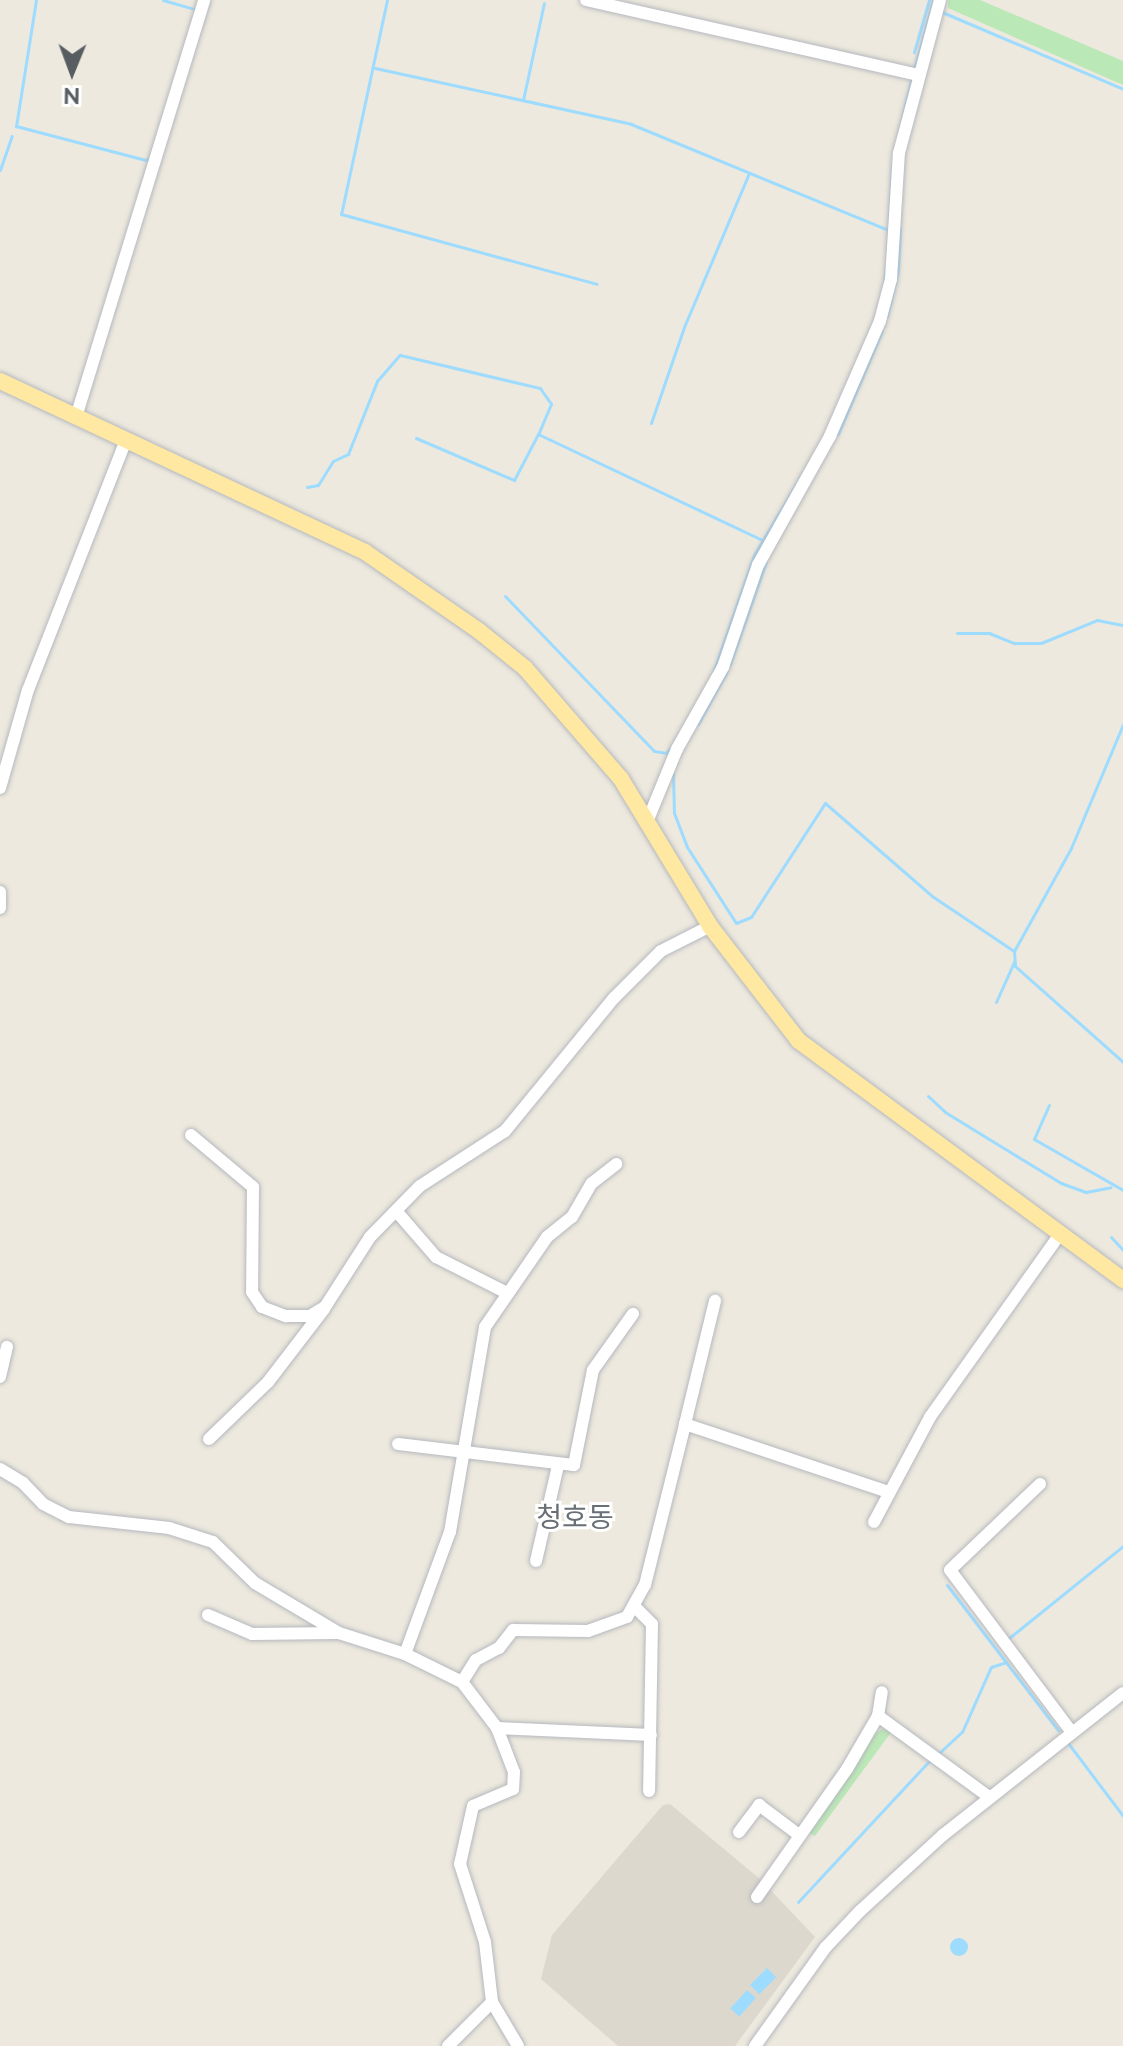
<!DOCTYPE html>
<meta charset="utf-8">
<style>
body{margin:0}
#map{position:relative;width:1123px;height:2046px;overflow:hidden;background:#ede9de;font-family:Raleway,"Noto Sans KR",sans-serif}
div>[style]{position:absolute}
.education>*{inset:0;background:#dcd8cd}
.green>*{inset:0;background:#bbe8b7}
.water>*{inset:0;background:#9ddbff;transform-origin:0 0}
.round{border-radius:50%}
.stream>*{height:3px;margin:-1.5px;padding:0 1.5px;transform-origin:1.5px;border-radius:1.5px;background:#9ddbff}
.roads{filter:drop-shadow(0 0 2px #b5b8be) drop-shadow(0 0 2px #b5b8be)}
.minor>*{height:12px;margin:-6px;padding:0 6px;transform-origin:6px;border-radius:6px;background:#fff}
.major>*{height:16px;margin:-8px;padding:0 8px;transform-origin:8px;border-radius:8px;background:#ffe9a2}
span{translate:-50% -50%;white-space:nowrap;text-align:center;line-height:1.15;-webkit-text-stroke:6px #fff;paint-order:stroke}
.quarter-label{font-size:28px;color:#696f74}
.north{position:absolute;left:32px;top:32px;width:80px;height:80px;-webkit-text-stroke:6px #fff;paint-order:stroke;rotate:181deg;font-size:22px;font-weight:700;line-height:32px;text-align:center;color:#585d62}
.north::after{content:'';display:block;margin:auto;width:28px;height:36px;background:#585d62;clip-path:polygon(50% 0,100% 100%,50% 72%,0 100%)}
</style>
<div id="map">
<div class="education">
<div style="clip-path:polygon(670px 1804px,760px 1879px,815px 1937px,735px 2046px,618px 2046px,541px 1979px,552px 1935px,663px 1805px)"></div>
</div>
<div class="green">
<div style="clip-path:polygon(948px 0,980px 0,1123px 61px,1123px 85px,948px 8px)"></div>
<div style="clip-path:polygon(882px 1729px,892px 1731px,815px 1836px,809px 1833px,873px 1735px)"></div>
</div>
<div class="water">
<div class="round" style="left:950px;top:1938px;width:18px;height:18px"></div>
<div style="left:767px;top:1968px;width:13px;height:24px;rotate:45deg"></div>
<div style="left:747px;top:1990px;width:12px;height:25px;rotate:42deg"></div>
</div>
<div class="stream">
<div style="left:36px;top:0;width:128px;rotate:99deg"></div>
<div style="left:16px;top:126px;width:134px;rotate:14.7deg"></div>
<div style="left:146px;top:160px;width:5px;rotate:-37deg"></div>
<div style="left:163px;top:0;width:33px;rotate:16deg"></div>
<div style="left:387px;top:0;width:219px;rotate:102.1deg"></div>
<div style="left:341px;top:214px;width:265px;rotate:15.3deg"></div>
<div style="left:942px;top:12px;width:197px;rotate:23deg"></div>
<div style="left:914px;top:52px;width:54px;rotate:-73.9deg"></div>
<div style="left:375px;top:68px;width:262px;rotate:12.3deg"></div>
<div style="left:631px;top:124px;width:278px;rotate:22.4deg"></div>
<div style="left:914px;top:70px;width:73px;rotate:-74.8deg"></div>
<div style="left:523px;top:100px;width:99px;rotate:-77.8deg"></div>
<div style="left:898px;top:135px;width:60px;rotate:-76.4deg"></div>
<div style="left:0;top:170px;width:36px;rotate:-71deg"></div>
<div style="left:887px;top:255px;width:88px;rotate:-86.7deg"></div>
<div style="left:884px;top:283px;width:17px;rotate:-83deg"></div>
<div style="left:887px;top:316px;width:47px;rotate:-76.6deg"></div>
<div style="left:898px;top:270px;width:41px;rotate:-87.2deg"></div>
<div style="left:651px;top:423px;width:102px;rotate:-71deg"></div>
<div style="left:684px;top:327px;width:167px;rotate:-67.1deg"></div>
<div style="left:838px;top:434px;width:112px;rotate:-66.9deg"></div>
<div style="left:416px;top:438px;width:107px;rotate:23.2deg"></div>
<div style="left:514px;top:480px;width:52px;rotate:-62.4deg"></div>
<div style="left:538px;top:434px;width:248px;rotate:25.3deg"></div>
<div style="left:307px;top:487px;width:11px;rotate:-10deg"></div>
<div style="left:318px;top:485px;width:28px;rotate:-58deg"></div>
<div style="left:333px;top:461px;width:17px;rotate:-25deg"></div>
<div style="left:348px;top:454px;width:79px;rotate:-68.3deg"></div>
<div style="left:377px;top:381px;width:35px;rotate:-49deg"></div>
<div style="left:400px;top:355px;width:144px;rotate:13.3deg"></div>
<div style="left:540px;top:388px;width:19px;rotate:55deg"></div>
<div style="left:551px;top:404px;width:33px;rotate:113deg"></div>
<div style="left:505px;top:596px;width:215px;rotate:46.1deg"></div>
<div style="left:654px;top:751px;width:12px;rotate:9deg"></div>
<div style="left:666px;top:753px;width:11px;rotate:-49deg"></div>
<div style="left:957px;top:633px;width:32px"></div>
<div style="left:989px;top:633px;width:27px;rotate:22deg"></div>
<div style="left:1014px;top:643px;width:27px"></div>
<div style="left:1041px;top:643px;width:61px;rotate:-22.3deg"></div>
<div style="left:1097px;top:620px;width:26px;rotate:11deg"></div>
<div style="left:730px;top:664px;width:108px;rotate:-70.6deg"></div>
<div style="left:713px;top:673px;width:125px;rotate:-70.8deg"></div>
<div style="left:754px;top:555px;width:104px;rotate:-59.2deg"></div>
<div style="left:698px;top:724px;width:60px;rotate:-61.3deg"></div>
<div style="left:673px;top:773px;width:40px;rotate:88.6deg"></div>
<div style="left:674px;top:813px;width:36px;rotate:69deg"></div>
<div style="left:687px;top:847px;width:90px;rotate:57.2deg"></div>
<div style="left:736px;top:923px;width:16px;rotate:-22deg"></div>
<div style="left:751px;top:917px;width:136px;rotate:-57deg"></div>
<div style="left:825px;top:803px;width:142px;rotate:41deg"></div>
<div style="left:932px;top:896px;width:99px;rotate:33.9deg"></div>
<div style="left:1014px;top:951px;width:118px;rotate:-61deg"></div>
<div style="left:1071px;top:848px;width:134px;rotate:-67.2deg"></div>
<div style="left:1014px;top:951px;width:15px;rotate:86deg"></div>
<div style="left:1015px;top:966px;width:144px;rotate:41.6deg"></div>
<div style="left:996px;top:1002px;width:44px;rotate:-65.8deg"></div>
<div style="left:928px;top:1096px;width:23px;rotate:43deg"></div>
<div style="left:945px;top:1112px;width:136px;rotate:31.5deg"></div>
<div style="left:1061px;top:1183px;width:27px;rotate:20deg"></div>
<div style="left:1086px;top:1192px;width:25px;rotate:-11deg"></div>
<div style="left:1049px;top:1105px;width:37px;rotate:114deg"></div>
<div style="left:1034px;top:1139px;width:103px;rotate:29.8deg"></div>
<div style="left:1111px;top:1237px;width:18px;rotate:47deg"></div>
<div style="left:947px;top:1585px;width:183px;rotate:52.6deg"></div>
<div style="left:1009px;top:1638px;width:146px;rotate:-38.9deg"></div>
<div style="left:1068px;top:1743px;width:91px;rotate:53deg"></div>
<div style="left:938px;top:1754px;width:33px;rotate:-43deg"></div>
<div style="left:962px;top:1732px;width:71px;rotate:-66deg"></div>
<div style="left:991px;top:1667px;width:16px;rotate:-18deg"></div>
<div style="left:798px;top:1902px;width:197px;rotate:-47.1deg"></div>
</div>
<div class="roads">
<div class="minor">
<div style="left:586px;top:0;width:341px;rotate:12.7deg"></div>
<div style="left:76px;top:417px;width:436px;rotate:-72.9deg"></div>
<div style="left:0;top:788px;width:102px;rotate:-74.1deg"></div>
<div style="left:28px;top:690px;width:269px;rotate:-68.6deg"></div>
<div style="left:647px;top:822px;width:79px;rotate:-67.7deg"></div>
<div style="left:677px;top:749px;width:94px;rotate:-60.7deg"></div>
<div style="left:723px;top:667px;width:108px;rotate:-71.1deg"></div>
<div style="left:758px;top:565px;width:148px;rotate:-60.8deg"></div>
<div style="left:830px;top:436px;width:125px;rotate:-66.5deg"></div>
<div style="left:880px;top:321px;width:43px;rotate:-75.3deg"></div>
<div style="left:891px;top:279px;width:126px;rotate:-86.4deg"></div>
<div style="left:899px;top:153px;width:158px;rotate:-75deg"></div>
<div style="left:0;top:892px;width:16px;rotate:90deg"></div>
<div style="left:191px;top:1135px;width:81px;rotate:40deg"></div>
<div style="left:253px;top:1187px;width:105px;rotate:90.5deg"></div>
<div style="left:252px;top:1292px;width:18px;rotate:56deg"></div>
<div style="left:262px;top:1307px;width:26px;rotate:21deg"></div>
<div style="left:286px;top:1316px;width:24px"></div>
<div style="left:310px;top:1316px;width:17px;rotate:-31deg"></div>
<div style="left:325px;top:1307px;width:83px;rotate:-57.3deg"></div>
<div style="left:370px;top:1237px;width:71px;rotate:-45.6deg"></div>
<div style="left:420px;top:1186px;width:101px;rotate:-32.9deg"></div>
<div style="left:505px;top:1131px;width:172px;rotate:-50.7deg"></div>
<div style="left:614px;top:998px;width:66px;rotate:-45deg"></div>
<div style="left:661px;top:951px;width:55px;rotate:-27deg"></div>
<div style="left:397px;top:1212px;width:60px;rotate:49.1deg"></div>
<div style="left:436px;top:1257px;width:80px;rotate:26.9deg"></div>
<div style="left:0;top:1377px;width:31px;rotate:-77deg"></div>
<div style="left:685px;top:1424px;width:127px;rotate:-76.3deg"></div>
<div style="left:209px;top:1439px;width:82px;rotate:-44deg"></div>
<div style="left:268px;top:1382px;width:92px;rotate:-52.5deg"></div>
<div style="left:398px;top:1444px;width:177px;rotate:6.8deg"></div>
<div style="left:574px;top:1465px;width:97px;rotate:-78.7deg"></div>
<div style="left:593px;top:1370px;width:69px;rotate:-54.5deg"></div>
<div style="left:0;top:1469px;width:27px;rotate:31deg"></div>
<div style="left:23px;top:1483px;width:29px;rotate:46deg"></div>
<div style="left:43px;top:1504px;width:29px;rotate:27deg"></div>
<div style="left:69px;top:1517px;width:101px;rotate:6.3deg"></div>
<div style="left:169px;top:1528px;width:46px;rotate:17.7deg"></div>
<div style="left:213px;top:1542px;width:59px;rotate:44.3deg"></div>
<div style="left:255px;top:1583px;width:98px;rotate:30.8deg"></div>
<div style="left:339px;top:1633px;width:69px;rotate:17.7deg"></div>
<div style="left:405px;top:1654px;width:64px;rotate:26.2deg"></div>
<div style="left:462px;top:1682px;width:58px;rotate:52.7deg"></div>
<div style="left:497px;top:1728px;width:47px;rotate:68.9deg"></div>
<div style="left:514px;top:1772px;width:17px;rotate:93deg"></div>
<div style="left:513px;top:1789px;width:43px;rotate:157deg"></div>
<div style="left:473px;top:1806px;width:59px;rotate:102.6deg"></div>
<div style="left:460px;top:1864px;width:82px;rotate:72.2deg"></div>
<div style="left:485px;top:1942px;width:60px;rotate:83.3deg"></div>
<div style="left:492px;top:2002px;width:51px;rotate:59.4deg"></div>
<div style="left:1040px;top:1484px;width:124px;rotate:136.3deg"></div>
<div style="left:950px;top:1570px;width:201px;rotate:53.1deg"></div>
<div style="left:874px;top:1522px;width:119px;rotate:-61.9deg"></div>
<div style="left:930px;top:1417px;width:226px;rotate:-54.6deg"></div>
<div style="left:536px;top:1561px;width:98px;rotate:-77deg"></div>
<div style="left:635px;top:1607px;width:24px;rotate:45deg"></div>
<div style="left:652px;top:1624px;width:167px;rotate:91deg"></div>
<div style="left:208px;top:1615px;width:48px;rotate:23.4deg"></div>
<div style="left:252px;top:1634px;width:84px;rotate:-0.7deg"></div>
<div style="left:405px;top:1654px;width:130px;rotate:-69.8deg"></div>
<div style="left:450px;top:1532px;width:208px;rotate:-80.3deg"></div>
<div style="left:485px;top:1327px;width:109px;rotate:-55.4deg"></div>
<div style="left:547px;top:1237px;width:32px;rotate:-39deg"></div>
<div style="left:572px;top:1217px;width:39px;rotate:-60deg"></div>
<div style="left:592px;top:1183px;width:31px;rotate:-38deg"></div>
<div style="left:462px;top:1682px;width:26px;rotate:-58deg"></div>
<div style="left:476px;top:1660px;width:26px;rotate:-28deg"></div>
<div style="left:499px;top:1648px;width:23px;rotate:-52deg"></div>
<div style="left:513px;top:1630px;width:75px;rotate:0.8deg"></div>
<div style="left:588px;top:1631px;width:41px;rotate:-19.7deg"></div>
<div style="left:627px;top:1617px;width:37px;rotate:-61deg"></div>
<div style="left:645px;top:1585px;width:166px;rotate:-76deg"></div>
<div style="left:685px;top:1424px;width:214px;rotate:18.5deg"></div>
<div style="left:878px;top:1716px;width:137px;rotate:36.1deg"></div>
<div style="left:497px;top:1728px;width:154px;rotate:2.6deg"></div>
<div style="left:739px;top:1832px;width:34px;rotate:-53deg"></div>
<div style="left:759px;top:1805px;width:50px;rotate:36.9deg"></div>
<div style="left:757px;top:1897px;width:156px;rotate:-54.9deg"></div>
<div style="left:847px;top:1769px;width:61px;rotate:-59.7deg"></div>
<div style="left:878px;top:1716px;width:24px;rotate:-81deg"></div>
<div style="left:448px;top:2046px;width:62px;rotate:-45deg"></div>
<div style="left:755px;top:2046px;width:122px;rotate:-54.4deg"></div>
<div style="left:826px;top:1947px;width:50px;rotate:-46.6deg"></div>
<div style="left:860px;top:1911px;width:113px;rotate:-42.5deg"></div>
<div style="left:943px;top:1835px;width:229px;rotate:-38.3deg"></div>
</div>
<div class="major">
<div style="left:0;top:381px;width:403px;rotate:25.1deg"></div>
<div style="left:365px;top:552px;width:139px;rotate:34.7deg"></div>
<div style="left:479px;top:631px;width:59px;rotate:38.8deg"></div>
<div style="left:525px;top:668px;width:147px;rotate:49.1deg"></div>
<div style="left:621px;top:779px;width:172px;rotate:58.8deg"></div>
<div style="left:710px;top:926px;width:145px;rotate:52.3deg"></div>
<div style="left:799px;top:1041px;width:403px;rotate:36.4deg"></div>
</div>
</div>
<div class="quarter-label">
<span style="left:575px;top:1518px">청호동</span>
</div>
<div class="north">N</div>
</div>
